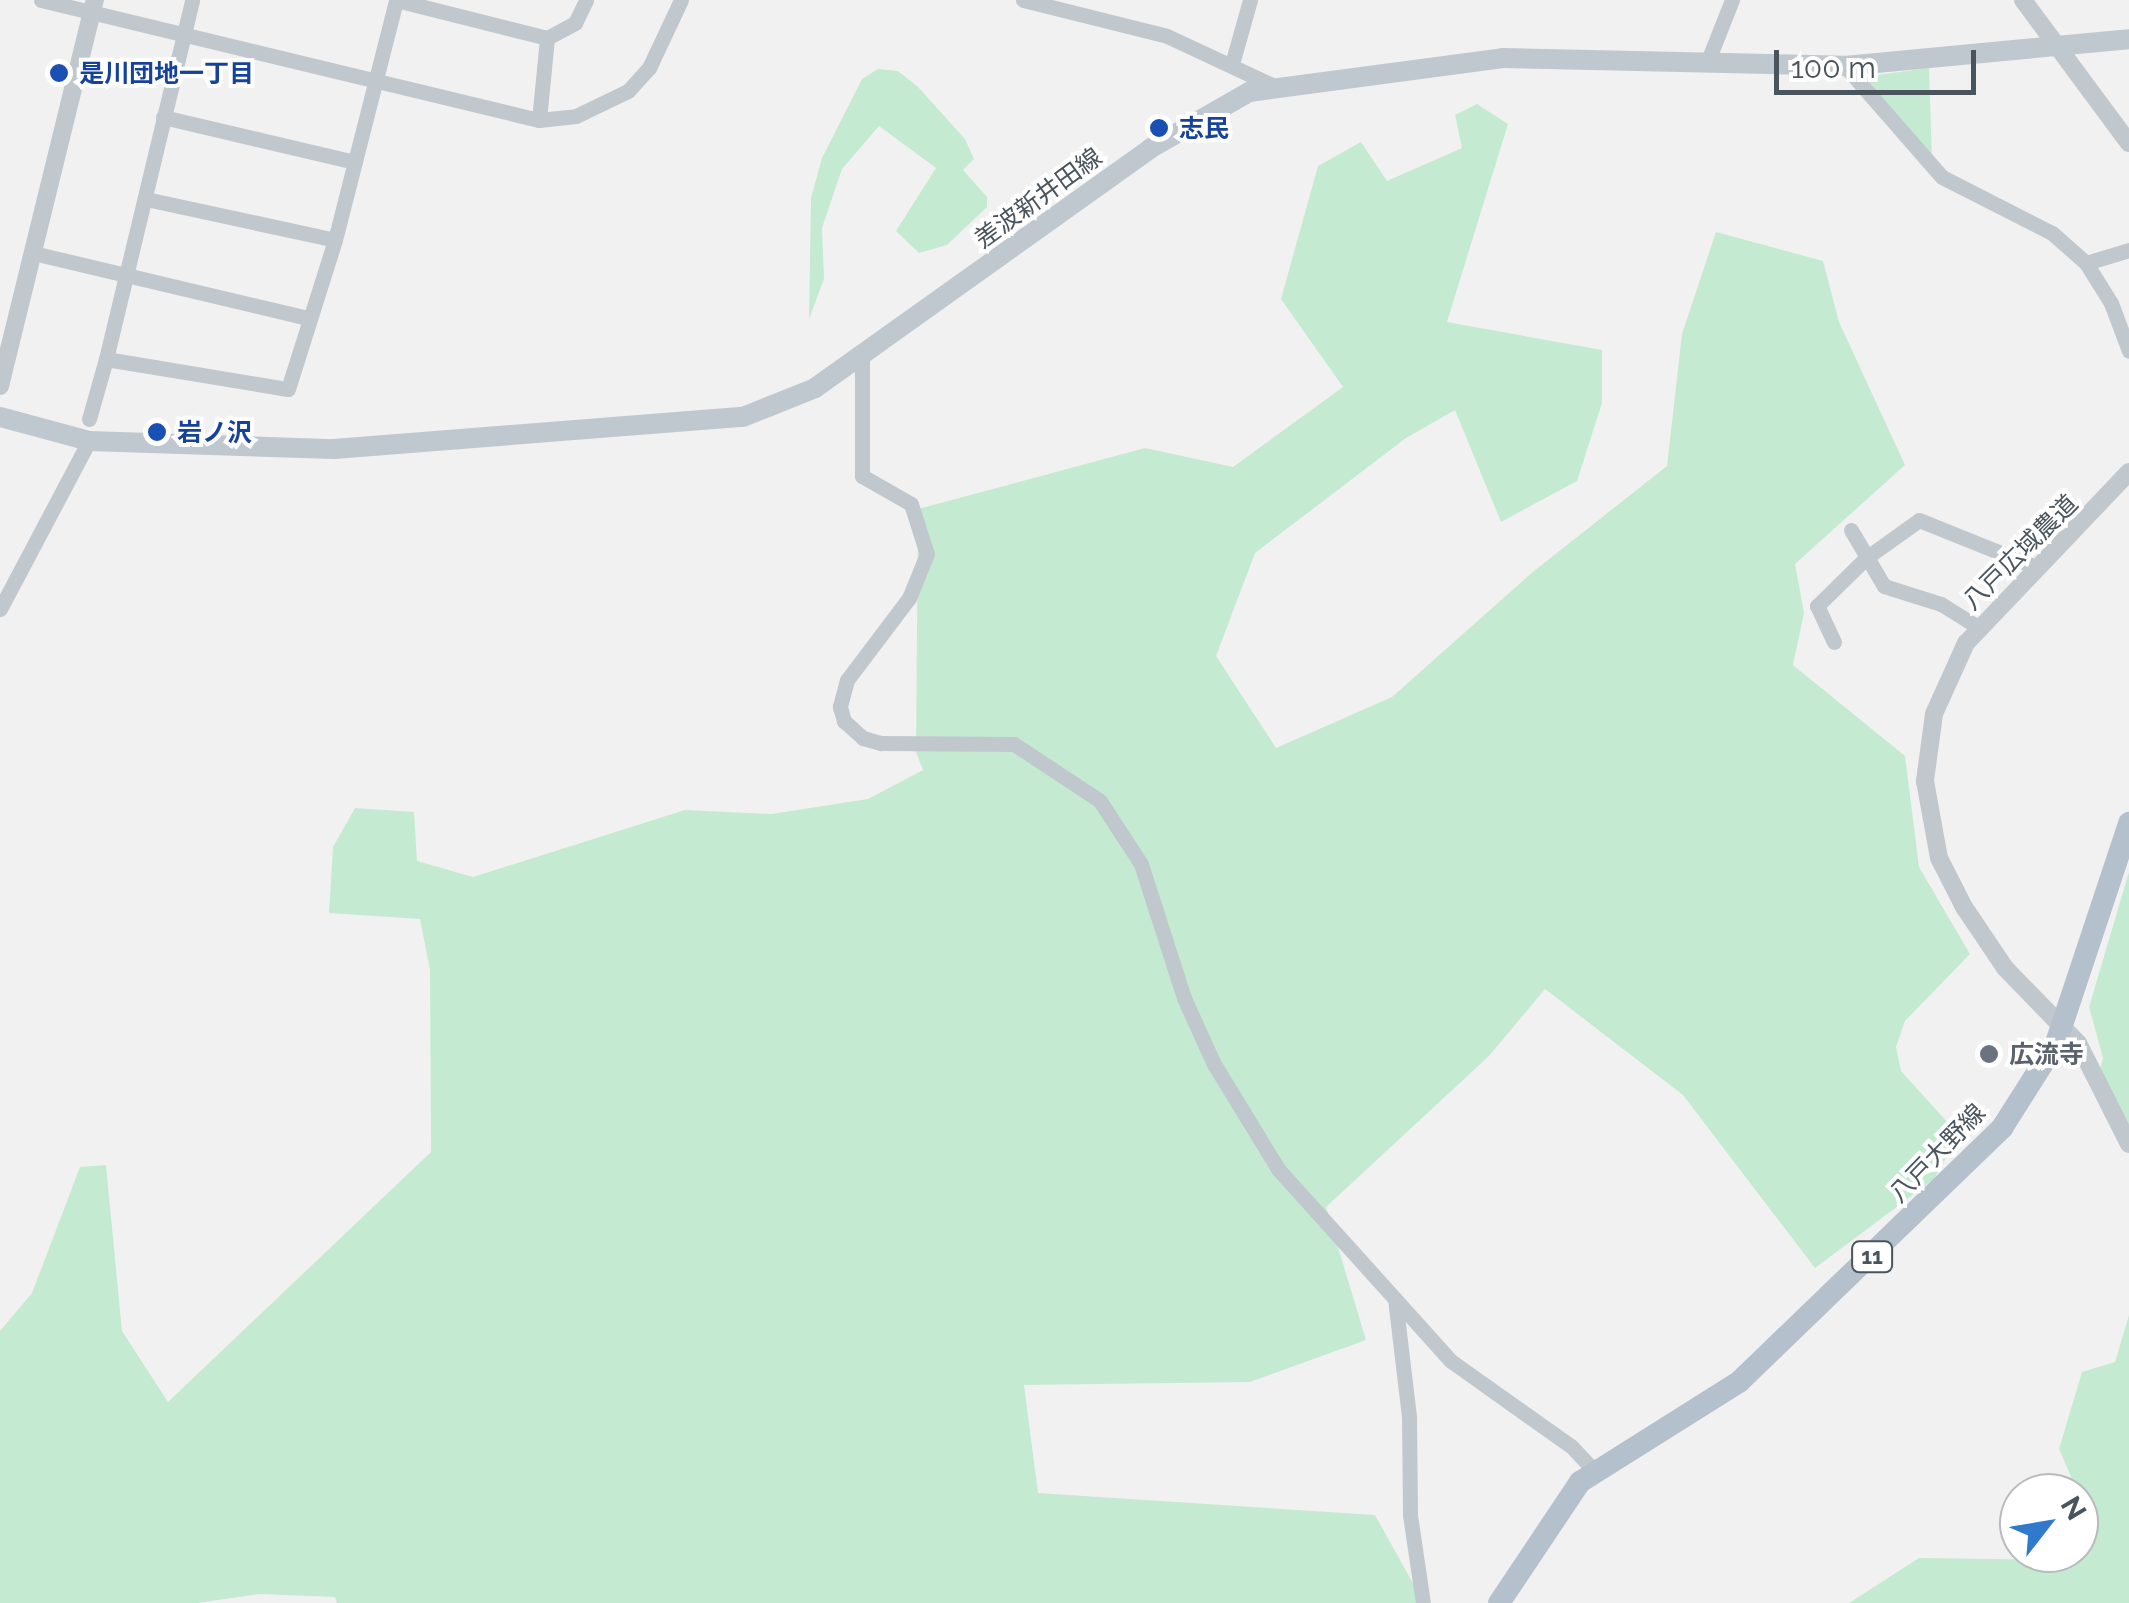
<!DOCTYPE html>
<meta charset="utf-8">
<style>
body{margin:0}
#map{position:relative;width:2129px;height:1603px;overflow:hidden;background:#f2f1f1;font-family:Raleway,"Noto Sans JP",sans-serif}
div>[style]{position:absolute}
.green>*{inset:0;background:#c5ead2}
.minor>*{height:15px;margin:-7.5px;padding:0 7.5px;transform-origin:7.5px;border-radius:7.5px;background:#c0c8cd}
.tertiary>*{height:18px;margin:-9px;padding:0 9px;transform-origin:9px;border-radius:9px;background:#c0c8cd}
.secondary>*{height:20px;margin:-10px;padding:0 10px;transform-origin:10px;border-radius:10px;background:#bfc7cf}
.primary>*{height:22px;margin:-11px;padding:0 11px;transform-origin:11px;border-radius:11px;background:#b4c0cb}
.dots>*{width:28px;height:28px;translate:-50% -50%;box-sizing:border-box;border:5px solid #fff;border-radius:50%}
span{translate:-50% -50%;white-space:nowrap;text-align:center;line-height:1.15;-webkit-text-stroke:8px #fff;paint-order:stroke}
.shield-label span{padding:2px 8px;background:#fff;border:2px solid;border-radius:8px;-webkit-text-stroke-width:0}
.shield-label{font-size:22px;color:#4a545c;font-weight:700}
.transit-label{font-size:25px;color:#164399;font-weight:700}
.left{translate:0 -50%;text-align:left}
.street-label{font-size:25px;color:#4a545c}
.worship-label{font-size:25px;color:#5b616d;font-weight:700}
.north{position:absolute;left:1999px;top:1473px;width:100px;height:100px;box-sizing:border-box;background:#fff;border:2px solid #b7bbbe;border-radius:50%;rotate:59deg;font-size:28px;font-weight:700;line-height:40px;text-align:center;color:#4a545c}
.north::after{content:'';display:block;margin:auto;width:35px;height:45px;background:#3079cd;clip-path:polygon(50% 0,100% 100%,50% 72%,0 100%)}
.scale{position:absolute;left:1774px;top:50px;width:202px;height:45px;box-sizing:border-box;border:5px solid #4a545c;border-top:0;padding-left:12px;font-size:30px;line-height:35px;white-space:nowrap;color:#4a545c;-webkit-text-stroke:8px #fff;paint-order:stroke}
</style>
<div id="map">
<div class="green">
<div style="clip-path:polygon(1929px 68px,1932px 160px,1862px 77px)"></div>
<div style="clip-path:polygon(878px 69px,898px 71px,918px 87px,965px 139px,974px 159px,963px 170px,987px 197px,987px 207px,947px 245px,919px 253px,896px 231px,936px 168px,879px 126px,842px 169px,822px 228px,824px 279px,809px 319px,811px 198px,822px 158px,862px 79px)"></div>
<div style="clip-path:polygon(1477px 104px,1508px 124px,1447px 322px,1602px 350px,1602px 403px,1577px 481px,1501px 522px,1455px 410px,1406px 438px,1255px 553px,1216px 656px,1276px 748px,1392px 697px,1534px 571px,1667px 466px,1682px 334px,1716px 232px,1823px 261px,1839px 322px,1905px 465px,1795px 564px,1804px 613px,1793px 665px,1905px 756px,1919px 867px,1970px 954px,1905px 1021px,1896px 1047px,1901px 1071px,1959px 1135px,1934px 1179px,1815px 1268px,1683px 1095px,1545px 989px,1489px 1056px,1326px 1207px,1366px 1340px,1250px 1382px,1024px 1385px,1038px 1493px,1375px 1515px,1424px 1603px,337px 1603px,335px 1597px,259px 1594px,197px 1603px,0 1603px,0 1331px,32px 1293px,80px 1167px,106px 1165px,122px 1331px,168px 1402px,431px 1152px,430px 970px,420px 919px,329px 913px,333px 847px,355px 808px,414px 812px,417px 861px,473px 877px,685px 810px,772px 814px,868px 799px,923px 770px,916px 752px,918px 509px,1145px 448px,1233px 467px,1343px 387px,1281px 299px,1318px 166px,1361px 142px,1387px 181px,1462px 148px,1455px 115px)"></div>
<div style="clip-path:polygon(2129px 872px,2129px 1124px,2100px 1069px,2103px 1058px,2089px 1007px)"></div>
<div style="clip-path:polygon(2129px 1315px,2129px 1603px,1849px 1603px,1919px 1558px,2061px 1560px,2097px 1536px,2059px 1449px,2082px 1372px,2115px 1362px)"></div>
</div>
<div class="minor">
<div style="left:41px;top:0;width:512px;rotate:13.55deg"></div>
<div style="left:539px;top:120px;width:37px;rotate:-6deg"></div>
<div style="left:576px;top:116px;width:58px;rotate:-25.7deg"></div>
<div style="left:628px;top:91px;width:31px;rotate:-48deg"></div>
<div style="left:649px;top:68px;width:75px;rotate:-64.8deg"></div>
<div style="left:396px;top:0;width:156px;rotate:14.1deg"></div>
<div style="left:547px;top:38px;width:32px;rotate:-28deg"></div>
<div style="left:575px;top:23px;width:25px;rotate:-64deg"></div>
<div style="left:1023px;top:0;width:148px;rotate:14deg"></div>
<div style="left:1167px;top:36px;width:118px;rotate:25deg"></div>
<div style="left:1707px;top:63px;width:68px;rotate:-68.4deg"></div>
<div style="left:1232px;top:64px;width:66px;rotate:-74.3deg"></div>
<div style="left:1845px;top:66px;width:147px;rotate:48.9deg"></div>
<div style="left:1942px;top:177px;width:123px;rotate:27deg"></div>
<div style="left:2052px;top:233px;width:45px;rotate:41.4deg"></div>
<div style="left:2086px;top:263px;width:47px;rotate:58deg"></div>
<div style="left:2111px;top:303px;width:51px;rotate:69.4deg"></div>
<div style="left:163px;top:117px;width:197px;rotate:13.2deg"></div>
<div style="left:539px;top:120px;width:82px;rotate:-84.4deg"></div>
<div style="left:146px;top:199px;width:193px;rotate:12.2deg"></div>
<div style="left:33px;top:253px;width:284px;rotate:13.3deg"></div>
<div style="left:2086px;top:263px;width:45px;rotate:-16.8deg"></div>
<div style="left:862px;top:355px;width:121px;rotate:90deg"></div>
<div style="left:862px;top:476px;width:56px;rotate:29.7deg"></div>
<div style="left:911px;top:504px;width:52px;rotate:72.3deg"></div>
<div style="left:927px;top:554px;width:48px;rotate:112.2deg"></div>
<div style="left:909px;top:598px;width:103px;rotate:127.1deg"></div>
<div style="left:847px;top:680px;width:28px;rotate:105deg"></div>
<div style="left:840px;top:707px;width:15px;rotate:74deg"></div>
<div style="left:844px;top:721px;width:25px;rotate:42deg"></div>
<div style="left:863px;top:738px;width:19px;rotate:16deg"></div>
<div style="left:881px;top:743px;width:133px;rotate:0.4deg"></div>
<div style="left:1014px;top:744px;width:103px;rotate:33.5deg"></div>
<div style="left:1100px;top:801px;width:75px;rotate:56.9deg"></div>
<div style="left:1141px;top:864px;width:141px;rotate:72.2deg"></div>
<div style="left:1184px;top:998px;width:72px;rotate:65.6deg"></div>
<div style="left:1214px;top:1064px;width:123px;rotate:58.6deg"></div>
<div style="left:1278px;top:1169px;width:258px;rotate:48deg"></div>
<div style="left:1451px;top:1361px;width:148px;rotate:35.4deg"></div>
<div style="left:1572px;top:1447px;width:33px;rotate:47deg"></div>
<div style="left:106px;top:359px;width:369px;rotate:-76.5deg"></div>
<div style="left:89px;top:419px;width:62px;rotate:-74.2deg"></div>
<div style="left:106px;top:359px;width:184px;rotate:9.4deg"></div>
<div style="left:288px;top:389px;width:156px;rotate:-72.5deg"></div>
<div style="left:335px;top:240px;width:248px;rotate:-75.7deg"></div>
<div style="left:1851px;top:530px;width:65px;rotate:59.5deg"></div>
<div style="left:1884px;top:586px;width:60px;rotate:17.5deg"></div>
<div style="left:1941px;top:604px;width:44px;rotate:31.9deg"></div>
<div style="left:0;top:609px;width:190px;rotate:-62.1deg"></div>
<div style="left:1834px;top:642px;width:40px;rotate:-115deg"></div>
<div style="left:1817px;top:606px;width:69px;rotate:-44.4deg"></div>
<div style="left:1866px;top:558px;width:65px;rotate:-35.6deg"></div>
<div style="left:1919px;top:520px;width:126px;rotate:21.9deg"></div>
<div style="left:1395px;top:1299px;width:119px;rotate:83.2deg"></div>
<div style="left:1409px;top:1417px;width:98px;rotate:89.4deg"></div>
<div style="left:1410px;top:1515px;width:89px;rotate:81.6deg"></div>
</div>
<div class="tertiary">
<div style="left:2023px;top:0;width:178px;rotate:53.5deg"></div>
<div style="left:0;top:386px;width:398px;rotate:-76.2deg"></div>
<div style="left:2129px;top:472px;width:236px;rotate:133.6deg"></div>
<div style="left:1966px;top:643px;width:78px;rotate:114.3deg"></div>
<div style="left:1934px;top:714px;width:68px;rotate:97.7deg"></div>
<div style="left:1925px;top:781px;width:78px;rotate:79.7deg"></div>
<div style="left:1939px;top:858px;width:55px;rotate:63deg"></div>
<div style="left:1964px;top:907px;width:73px;rotate:56.1deg"></div>
<div style="left:2005px;top:968px;width:105px;rotate:45.8deg"></div>
<div style="left:2078px;top:1043px;width:113px;rotate:63.2deg"></div>
</div>
<div class="secondary">
<div style="left:0;top:417px;width:92px;rotate:15.1deg"></div>
<div style="left:89px;top:441px;width:245px;rotate:1.9deg"></div>
<div style="left:334px;top:449px;width:410px;rotate:-4.5deg"></div>
<div style="left:743px;top:417px;width:78px;rotate:-21.9deg"></div>
<div style="left:815px;top:388px;width:413px;rotate:-35.5deg"></div>
<div style="left:1151px;top:148px;width:113px;rotate:-29.7deg"></div>
<div style="left:1249px;top:92px;width:256px;rotate:-7.6deg"></div>
<div style="left:1503px;top:58px;width:342px;rotate:1.3deg"></div>
<div style="left:1845px;top:66px;width:285px;rotate:-5.4deg"></div>
</div>
<div class="primary">
<div style="left:1499px;top:1603px;width:146px;rotate:-56.2deg"></div>
<div style="left:1580px;top:1482px;width:188px;rotate:-32.2deg"></div>
<div style="left:1739px;top:1382px;width:366px;rotate:-44deg"></div>
<div style="left:2002px;top:1128px;width:101px;rotate:-57.6deg"></div>
<div style="left:2056px;top:1043px;width:232px;rotate:-71.6deg"></div>
</div>
<div class="dots">
<div style="left:59px;top:73px;background:#1a4fb4"></div>
<div style="left:1159px;top:128px;background:#1a4fb4"></div>
<div style="left:157px;top:432px;background:#1a4fb4"></div>
<div style="left:1989px;top:1054px;background:#6b7280"></div>
</div>
<div class="shield-label">
<span style="left:1872px;top:1257px">11</span>
</div>
<div class="transit-label">
<span class="left" style="left:79px;top:73px">是川団地一丁目</span>
<span class="left" style="left:1179px;top:128px">志民</span>
<span class="left" style="left:177px;top:432px">岩ノ沢</span>
</div>
<div class="street-label">
<span style="left:1038px;top:198px;rotate:-36deg">差波新井田線</span>
<span style="left:2020px;top:552px;rotate:-45deg">八戸広域農道</span>
<span style="left:1937px;top:1153px;rotate:-46deg">八戸大野線</span>
</div>
<div class="worship-label">
<span class="left" style="left:2009px;top:1054px">広流寺</span>
</div>
<div class="north">N</div>
<div class="scale">100 m</div>
</div>
